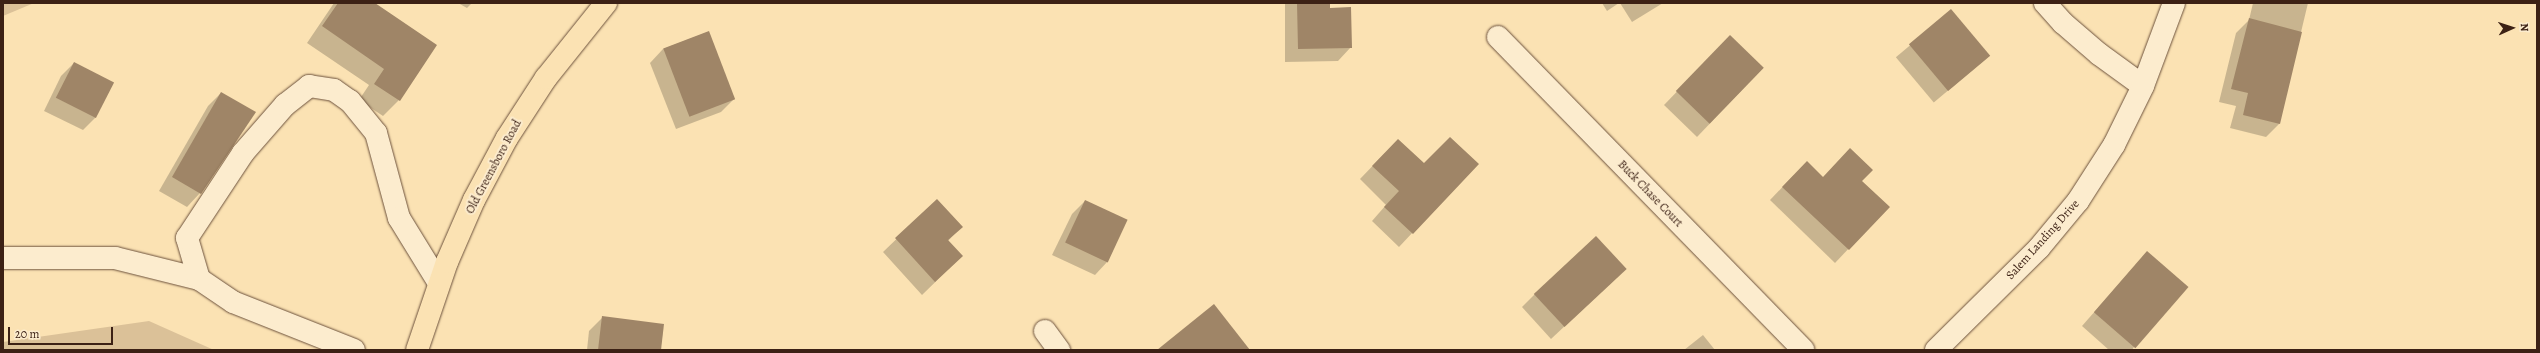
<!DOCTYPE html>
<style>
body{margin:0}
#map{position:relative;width:2540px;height:353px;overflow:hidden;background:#fbe2b3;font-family:Alegreya,serif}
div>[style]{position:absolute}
.green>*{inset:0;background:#dbc198}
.shadow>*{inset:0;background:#0003;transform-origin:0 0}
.building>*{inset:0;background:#9f8567;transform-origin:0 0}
.roads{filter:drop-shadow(0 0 1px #6c513c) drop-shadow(0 0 1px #6c513c)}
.minor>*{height:22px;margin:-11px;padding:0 11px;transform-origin:11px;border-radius:11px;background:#fcecce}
.major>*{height:22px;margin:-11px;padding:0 11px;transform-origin:11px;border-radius:11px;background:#fbe2b3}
span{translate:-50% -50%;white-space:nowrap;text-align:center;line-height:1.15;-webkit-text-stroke:4px #fcecce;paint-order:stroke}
.street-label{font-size:12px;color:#3c2115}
.frame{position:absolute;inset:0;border:4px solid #3c2115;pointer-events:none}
.north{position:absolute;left:2492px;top:8px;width:40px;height:40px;-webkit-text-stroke:3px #fcecce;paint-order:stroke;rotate:87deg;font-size:11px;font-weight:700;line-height:16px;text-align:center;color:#3c2115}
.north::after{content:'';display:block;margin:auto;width:14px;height:18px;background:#3c2115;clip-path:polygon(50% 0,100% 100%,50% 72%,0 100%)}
.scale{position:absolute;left:8px;top:327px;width:105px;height:18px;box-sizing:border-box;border:2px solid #3c2115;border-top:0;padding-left:5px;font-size:12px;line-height:14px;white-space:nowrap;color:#3c2115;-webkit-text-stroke:3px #fcecce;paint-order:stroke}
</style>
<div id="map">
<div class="green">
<div style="clip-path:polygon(3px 3px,34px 3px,3px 16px)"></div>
<div style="clip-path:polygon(149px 321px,214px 350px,3px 350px,3px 342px)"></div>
</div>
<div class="shadow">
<div style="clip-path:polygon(334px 3px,374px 3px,399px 100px,383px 116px,359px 100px,369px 85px,307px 43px)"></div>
<div style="clip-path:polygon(458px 3px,472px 3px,467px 8px)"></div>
<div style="clip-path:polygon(1285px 3px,1329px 3px,1329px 9px,1351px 47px,1338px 61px,1285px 62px)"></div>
<div style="clip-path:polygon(1602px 3px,1619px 3px,1607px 11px)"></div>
<div style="clip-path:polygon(1620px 3px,1663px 3px,1632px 22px)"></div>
<div style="clip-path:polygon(2253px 3px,2312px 3px,2308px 3px,2279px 124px,2266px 137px,2230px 128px,2236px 106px,2219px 102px,2236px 33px,2249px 20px)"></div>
<div style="left:1951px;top:11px;width:59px;height:72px;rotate:50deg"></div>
<div style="clip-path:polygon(708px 32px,734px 99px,721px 112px,676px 129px,650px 63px,663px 49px)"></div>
<div style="clip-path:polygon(1717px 50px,1763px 68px,1697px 137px,1664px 105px)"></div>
<div style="clip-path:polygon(74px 63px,96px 117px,83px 130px,44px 111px,61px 76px)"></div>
<div style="clip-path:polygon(221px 93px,200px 193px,187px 207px,159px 191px,208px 106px)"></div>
<div style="clip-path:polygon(1385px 153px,1424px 165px,1477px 164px,1399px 247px,1372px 221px,1386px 205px,1360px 179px)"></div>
<div style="clip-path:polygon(1794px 175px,1861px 181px,1888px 207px,1835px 263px,1770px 200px)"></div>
<div style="clip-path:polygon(937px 200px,961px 227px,948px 241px,962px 256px,922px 295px,883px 252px)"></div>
<div style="clip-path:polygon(1085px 201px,1108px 261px,1095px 275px,1052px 255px,1072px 214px)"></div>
<div style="clip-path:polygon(2147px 252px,2134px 347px,2132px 350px,2109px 350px,2082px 326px)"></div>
<div style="clip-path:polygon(1612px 282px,1551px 339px,1522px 307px,1535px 294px)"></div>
<div style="clip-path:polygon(602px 318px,660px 350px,587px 350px,589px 331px)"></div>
<div style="clip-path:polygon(1703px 335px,1715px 350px,1684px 350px)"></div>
</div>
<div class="building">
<div style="clip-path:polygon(338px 3px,375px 3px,437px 45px,400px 101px,374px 84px,384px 69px,322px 26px)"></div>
<div style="clip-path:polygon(1297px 3px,1330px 3px,1330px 8px,1351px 7px,1352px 48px,1298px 49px)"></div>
<div style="left:1951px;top:9px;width:61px;height:55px;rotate:50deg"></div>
<div style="clip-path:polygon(2249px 18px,2302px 32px,2280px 124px,2243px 115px,2248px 93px,2231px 89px)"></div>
<div style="left:709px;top:31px;width:73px;height:49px;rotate:69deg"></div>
<div style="left:1730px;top:35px;width:47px;height:78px;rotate:44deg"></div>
<div style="left:74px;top:62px;width:45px;height:40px;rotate:27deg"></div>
<div style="clip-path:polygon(221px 92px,256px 112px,201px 194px,172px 177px)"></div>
<div style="clip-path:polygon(1450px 137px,1479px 164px,1413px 234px,1384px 207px,1399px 191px,1372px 166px,1398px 139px,1424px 163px)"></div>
<div style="clip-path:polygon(1850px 148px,1873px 170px,1862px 181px,1890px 207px,1849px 250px,1782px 187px,1807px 161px,1823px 177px)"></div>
<div style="clip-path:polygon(937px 199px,963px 227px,948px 240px,963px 256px,935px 282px,895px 238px)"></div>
<div style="left:1085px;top:200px;width:47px;height:47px;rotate:25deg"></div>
<div style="left:1596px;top:236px;width:45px;height:85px;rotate:47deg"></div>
<div style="left:2147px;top:251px;width:55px;height:81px;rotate:41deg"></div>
<div style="clip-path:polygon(1214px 304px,1250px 350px,1157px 350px)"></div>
<div style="clip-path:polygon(602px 316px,664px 324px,661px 350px,598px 350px)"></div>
</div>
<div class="roads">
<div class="minor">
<div style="left:2045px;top:3px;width:27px;rotate:48deg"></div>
<div style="left:2063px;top:23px;width:48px;rotate:40.7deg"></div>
<div style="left:2099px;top:54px;width:54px;rotate:36deg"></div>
<div style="left:1498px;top:37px;width:437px;rotate:45.7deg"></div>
<div style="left:3px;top:258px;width:112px"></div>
<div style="left:115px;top:258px;width:87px;rotate:14deg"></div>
<div style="left:1045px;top:331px;width:24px;rotate:54deg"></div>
<div style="left:354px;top:350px;width:130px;rotate:-158.4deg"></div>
<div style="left:233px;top:302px;width:41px;rotate:-145.9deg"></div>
<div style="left:199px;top:279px;width:43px;rotate:-106.3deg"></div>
<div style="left:187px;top:238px;width:102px;rotate:-56.6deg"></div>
<div style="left:243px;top:153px;width:64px;rotate:-48.8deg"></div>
<div style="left:285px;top:105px;width:31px;rotate:-38deg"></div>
<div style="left:309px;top:86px;width:25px;rotate:9deg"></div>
<div style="left:334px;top:90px;width:19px;rotate:35deg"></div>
<div style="left:350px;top:101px;width:41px;rotate:50.9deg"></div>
<div style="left:376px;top:133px;width:88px;rotate:74.9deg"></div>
<div style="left:399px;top:218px;width:76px;rotate:58.4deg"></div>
<div style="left:1936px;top:350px;width:145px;rotate:-44.7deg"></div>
<div style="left:2039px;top:248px;width:61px;rotate:-50.3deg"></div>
<div style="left:2078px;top:201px;width:67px;rotate:-57.3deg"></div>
<div style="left:2114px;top:145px;width:66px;rotate:-63.8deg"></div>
<div style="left:2143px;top:86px;width:89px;rotate:-69.5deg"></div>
</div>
<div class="major">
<div style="left:417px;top:350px;width:93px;rotate:-71.2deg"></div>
<div style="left:447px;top:262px;width:68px;rotate:-66.5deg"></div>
<div style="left:474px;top:200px;width:70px;rotate:-62deg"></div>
<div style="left:507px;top:138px;width:72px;rotate:-57deg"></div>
<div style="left:546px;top:78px;width:96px;rotate:-51.3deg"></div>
</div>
</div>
<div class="street-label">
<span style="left:494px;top:167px;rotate:-62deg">Old Greensboro Road</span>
<span style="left:1650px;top:194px;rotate:46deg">Buck Chase Court</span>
<span style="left:2043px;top:240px;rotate:-48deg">Salem Landing Drive</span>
</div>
<div class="frame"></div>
<div class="north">N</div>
<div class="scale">20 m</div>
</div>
